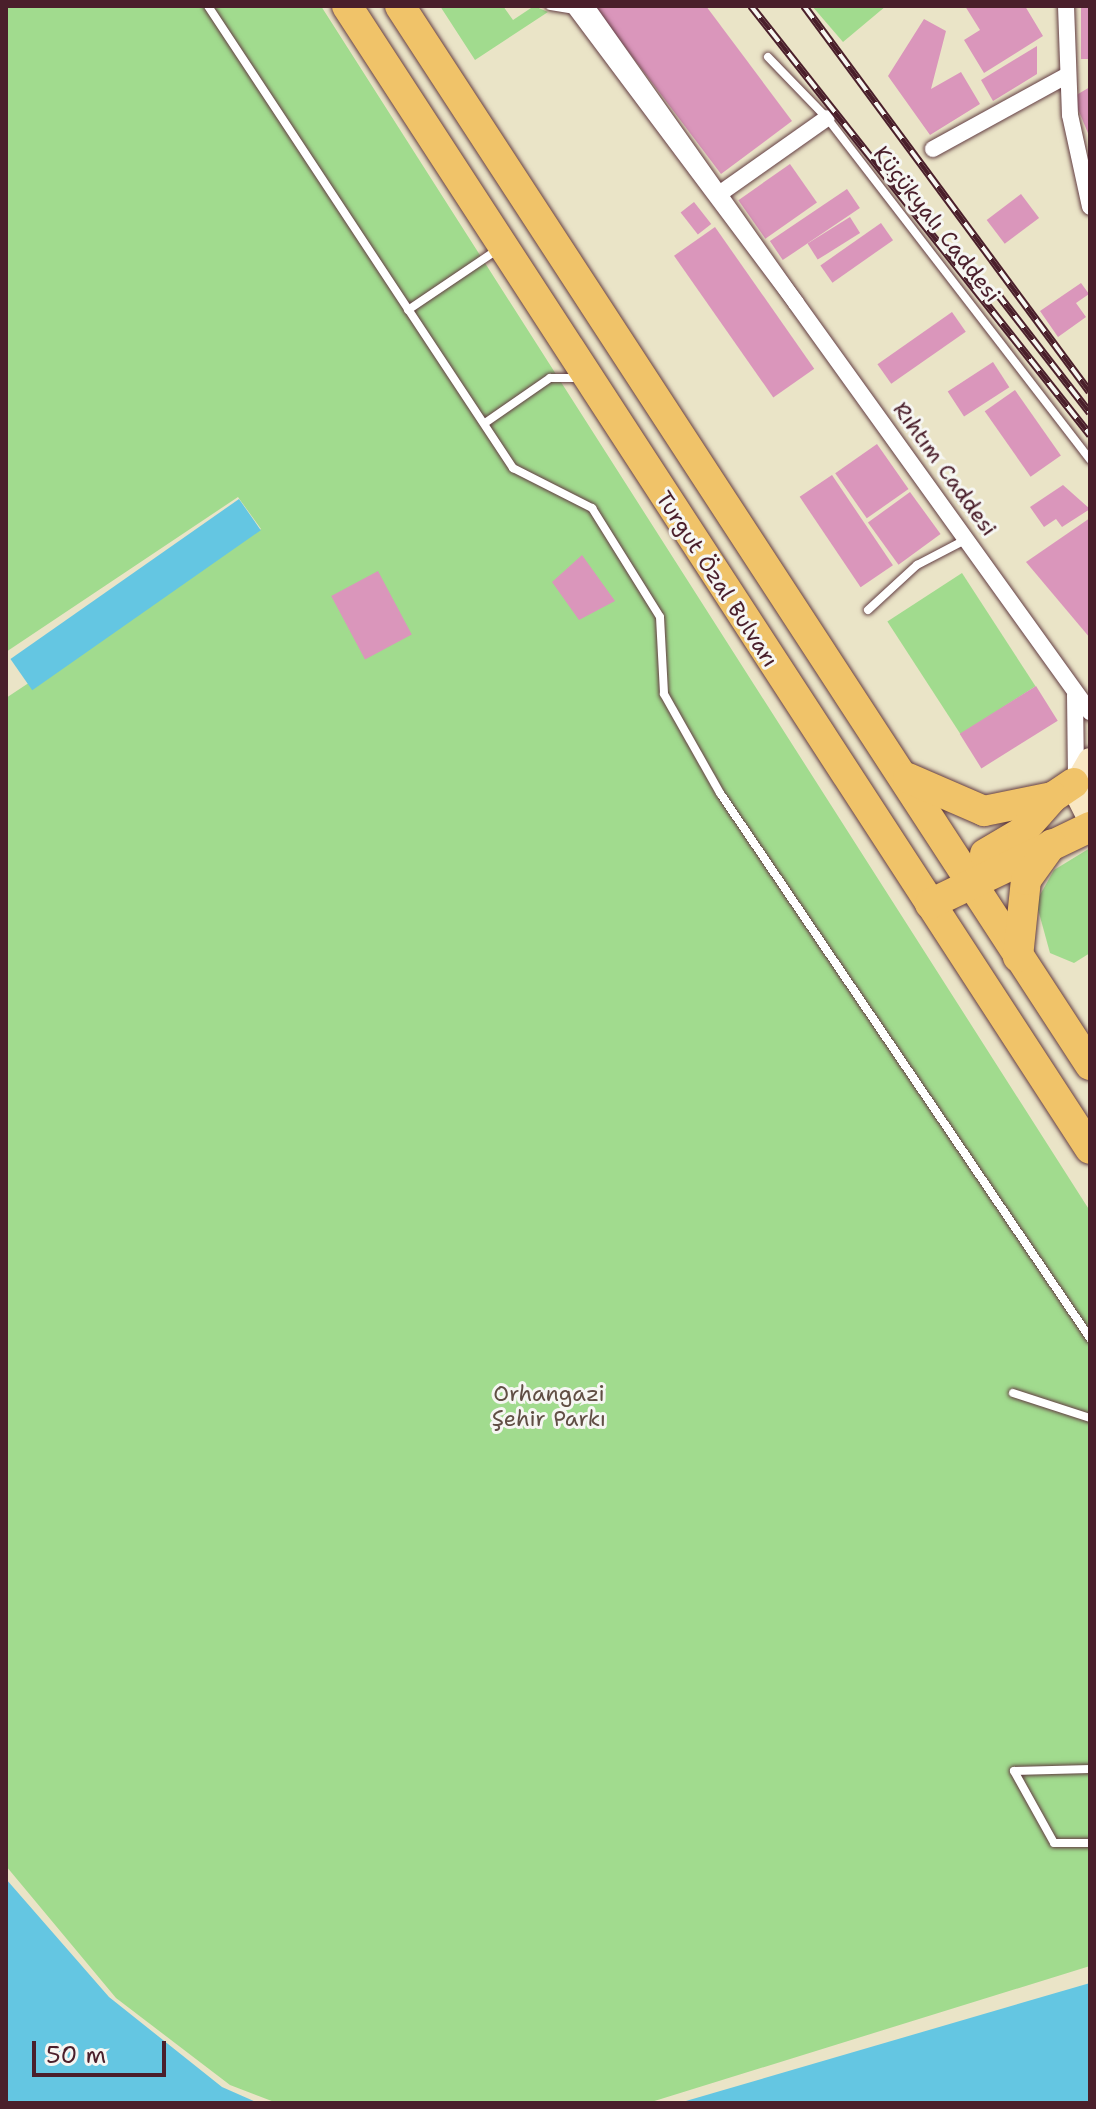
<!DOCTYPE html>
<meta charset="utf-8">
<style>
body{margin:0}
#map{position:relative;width:1096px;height:2109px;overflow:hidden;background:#eae4c7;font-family:"Shantell Sans",sans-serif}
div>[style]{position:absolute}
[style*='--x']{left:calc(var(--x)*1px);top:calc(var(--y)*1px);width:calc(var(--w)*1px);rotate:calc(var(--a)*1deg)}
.green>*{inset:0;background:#a1db8e;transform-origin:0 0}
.water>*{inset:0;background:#64c6e2;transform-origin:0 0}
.building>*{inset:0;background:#da96bb;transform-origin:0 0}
.roads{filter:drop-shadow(0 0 2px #623d42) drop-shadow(0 0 2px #623d42)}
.lane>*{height:8px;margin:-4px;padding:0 4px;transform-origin:4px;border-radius:4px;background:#fff}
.street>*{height:16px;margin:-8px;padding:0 8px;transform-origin:8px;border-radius:8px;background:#fff}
.secondary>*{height:24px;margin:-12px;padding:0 12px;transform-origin:12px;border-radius:12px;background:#f9e7c3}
.highway>*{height:30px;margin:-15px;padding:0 15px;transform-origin:15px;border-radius:15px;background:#f0c369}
.rail>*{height:8px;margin-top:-4px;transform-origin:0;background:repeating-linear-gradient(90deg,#f6f6f2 0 15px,#4a1f2b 0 30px);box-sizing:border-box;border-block:2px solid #4a1f2b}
span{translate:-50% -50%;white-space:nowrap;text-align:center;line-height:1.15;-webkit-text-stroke:6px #f6f6f2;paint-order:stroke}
.street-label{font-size:22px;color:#4a1f2b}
.park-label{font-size:22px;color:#604e44}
.frame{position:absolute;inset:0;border:8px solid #4a1f2b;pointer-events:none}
.scale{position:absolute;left:32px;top:2041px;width:134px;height:36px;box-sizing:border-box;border:4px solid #4a1f2b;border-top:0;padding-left:10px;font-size:24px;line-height:28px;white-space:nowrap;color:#4a1f2b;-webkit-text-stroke:6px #f6f6f2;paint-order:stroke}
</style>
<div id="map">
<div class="green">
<div style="clip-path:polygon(6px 6px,321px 6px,1090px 1211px,1090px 1966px,648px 2103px,277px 2103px,230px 2085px,116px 1998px,6px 1866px,6px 698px,261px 529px,238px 497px,6px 652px)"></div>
<div style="clip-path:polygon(440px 6px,503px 6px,513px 20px,534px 6px,548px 12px,475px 60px)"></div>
<div style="clip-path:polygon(812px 6px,886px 6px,843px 42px)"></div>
<div style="left:962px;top:573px;width:135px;height:89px;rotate:57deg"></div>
<div style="clip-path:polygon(1090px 848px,1090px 953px,1074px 963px,1050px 953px,1036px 902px,1054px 870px)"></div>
</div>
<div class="water">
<div style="left:239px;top:499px;width:38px;height:279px;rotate:55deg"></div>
<div style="clip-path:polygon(6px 1879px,109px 1997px,222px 2087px,258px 2103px,6px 2103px)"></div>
<div style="clip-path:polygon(1090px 1983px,1090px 2103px,679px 2103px)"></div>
</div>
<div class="building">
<div style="clip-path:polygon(594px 6px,706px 6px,792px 121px,721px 174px)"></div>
<div style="clip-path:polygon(965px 6px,1025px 6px,1043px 36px,984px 73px,964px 40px,980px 30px)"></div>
<div style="left:1081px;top:6px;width:9px;height:53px"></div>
<div style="clip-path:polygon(924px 19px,946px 31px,931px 89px,961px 72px,980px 104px,930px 135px,888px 76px)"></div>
<div style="clip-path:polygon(1037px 46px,1037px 74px,993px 101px,981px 80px)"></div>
<div style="clip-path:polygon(1090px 87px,1090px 138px,1073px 97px)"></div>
<div style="left:790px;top:164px;width:47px;height:63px;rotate:55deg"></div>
<div style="left:847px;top:189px;width:23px;height:93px;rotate:56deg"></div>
<div style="left:1021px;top:194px;width:30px;height:43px;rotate:53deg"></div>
<div style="left:694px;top:202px;width:28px;height:17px;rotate:52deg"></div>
<div style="left:850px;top:217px;width:19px;height:50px;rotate:58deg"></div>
<div style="left:881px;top:223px;width:21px;height:74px;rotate:55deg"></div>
<div style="left:715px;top:227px;width:173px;height:50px;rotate:55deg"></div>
<div style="clip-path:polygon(1081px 283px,1089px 294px,1076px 303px,1086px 317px,1058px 337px,1040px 311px)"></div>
<div style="left:952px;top:312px;width:24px;height:91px;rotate:55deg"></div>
<div style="left:993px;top:362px;width:30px;height:54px;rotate:57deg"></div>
<div style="left:1015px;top:390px;width:80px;height:37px;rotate:55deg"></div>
<div style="left:877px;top:444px;width:55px;height:51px;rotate:55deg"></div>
<div style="left:832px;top:475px;width:109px;height:39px;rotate:56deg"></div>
<div style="clip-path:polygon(1063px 485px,1090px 509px,1062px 527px,1056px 519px,1044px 527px,1030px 507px)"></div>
<div style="left:910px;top:492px;width:52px;height:52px;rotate:54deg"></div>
<div style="clip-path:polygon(1090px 518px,1090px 638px,1026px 562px)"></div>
<div style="clip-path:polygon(582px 555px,615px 601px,579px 620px,552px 582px)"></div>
<div style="left:378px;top:571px;width:72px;height:53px;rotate:62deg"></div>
<div style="left:1036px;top:686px;width:41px;height:90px;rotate:58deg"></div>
</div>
<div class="roads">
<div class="lane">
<div style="--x:208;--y:6;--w:554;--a:56.57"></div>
<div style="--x:513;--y:468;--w:89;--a:26.9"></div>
<div style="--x:592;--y:508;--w:128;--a:58"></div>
<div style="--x:660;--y:617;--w:77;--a:87"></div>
<div style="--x:664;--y:694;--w:114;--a:60.5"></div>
<div style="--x:720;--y:793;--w:659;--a:55.83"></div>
<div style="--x:550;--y:6;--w:26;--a:9"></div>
<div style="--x:768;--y:57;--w:85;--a:46"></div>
<div style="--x:827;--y:118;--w:431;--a:52.4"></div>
<div style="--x:408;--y:310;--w:107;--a:-34"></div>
<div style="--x:485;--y:423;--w:79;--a:-34.7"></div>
<div style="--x:550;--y:378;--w:28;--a:0"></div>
<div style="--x:868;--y:610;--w:67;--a:-42.6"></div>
<div style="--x:917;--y:565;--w:56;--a:-27.5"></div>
<div style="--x:1013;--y:1393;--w:81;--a:18"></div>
<div style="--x:1090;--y:1769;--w:76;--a:178.5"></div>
<div style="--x:1014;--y:1771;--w:82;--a:60.9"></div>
<div style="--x:1054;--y:1843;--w:36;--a:0"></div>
</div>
<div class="street">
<div style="--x:574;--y:6;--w:371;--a:53.2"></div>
<div style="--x:796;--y:303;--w:364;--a:-125.3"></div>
<div style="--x:1066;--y:6;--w:109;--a:87.9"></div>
<div style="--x:1070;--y:115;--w:94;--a:77.7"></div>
<div style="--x:933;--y:149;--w:152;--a:-28.8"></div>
<div style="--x:722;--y:192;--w:128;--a:-35.2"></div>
<div style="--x:796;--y:303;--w:504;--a:54.29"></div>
<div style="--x:1075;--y:695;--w:80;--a:89.3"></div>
</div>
<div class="secondary">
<div style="--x:1090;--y:760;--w:32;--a:120"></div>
<div style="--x:1074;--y:788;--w:35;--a:63"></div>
</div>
<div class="highway">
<div style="--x:347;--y:6;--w:1363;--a:56.97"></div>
<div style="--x:400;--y:6;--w:1264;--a:56.91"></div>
<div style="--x:908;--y:778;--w:83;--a:23.5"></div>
<div style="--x:984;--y:811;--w:70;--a:-11.5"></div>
<div style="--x:1053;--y:797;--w:25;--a:-34"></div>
<div style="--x:985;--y:854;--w:43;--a:-30.7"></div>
<div style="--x:1022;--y:832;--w:47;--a:-48.5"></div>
<div style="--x:930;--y:904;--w:178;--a:-25.7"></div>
<div style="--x:1018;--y:957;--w:77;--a:-84.1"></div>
<div style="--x:1026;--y:880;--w:44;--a:-54.2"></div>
</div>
</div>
<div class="rail">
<div style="--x:751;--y:6;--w:547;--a:51.68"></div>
<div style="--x:804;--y:6;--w:480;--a:53.5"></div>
<div style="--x:996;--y:292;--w:153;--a:52.2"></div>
</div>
<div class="street-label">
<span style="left:937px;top:224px;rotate:52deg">Küçükyalı Caddesi</span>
<span style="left:945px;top:469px;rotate:54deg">Rıhtım Caddesi</span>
<span style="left:717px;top:579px;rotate:57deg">Turgut Özal Bulvarı</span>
</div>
<div class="park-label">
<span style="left:549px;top:1406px">Orhangazi<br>Şehir Parkı</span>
</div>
<div class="frame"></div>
<div class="scale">50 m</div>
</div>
